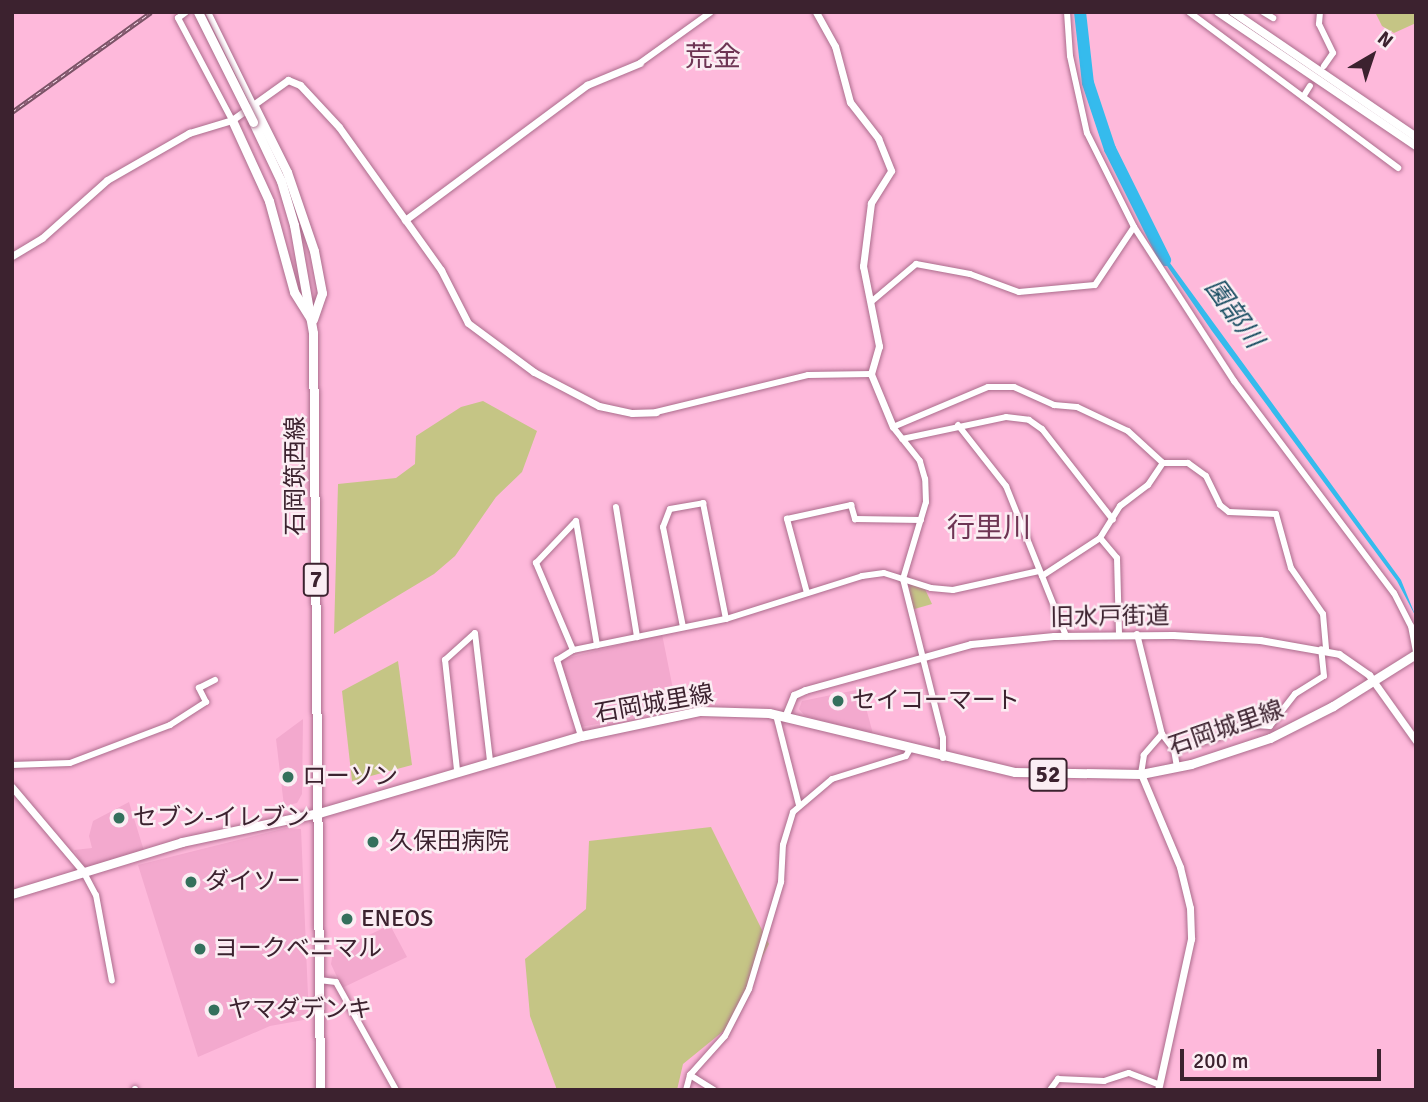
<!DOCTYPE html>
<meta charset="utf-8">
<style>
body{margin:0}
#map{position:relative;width:1428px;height:1102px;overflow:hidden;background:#feb9db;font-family:Signika,"Noto Sans JP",sans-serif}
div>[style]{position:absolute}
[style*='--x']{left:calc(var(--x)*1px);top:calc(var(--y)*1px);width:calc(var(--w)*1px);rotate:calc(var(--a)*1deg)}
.built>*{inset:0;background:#f3a9ce}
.green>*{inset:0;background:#c5c585}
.water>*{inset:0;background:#35bbed}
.river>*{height:12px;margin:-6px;padding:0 6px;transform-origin:6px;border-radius:6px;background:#35bbed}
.roads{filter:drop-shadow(0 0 2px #ab6c8c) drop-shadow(0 0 2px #ab6c8c)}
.minor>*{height:6px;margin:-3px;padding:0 3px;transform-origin:3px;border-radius:3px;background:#fff}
.tertiary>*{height:7px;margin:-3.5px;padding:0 3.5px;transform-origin:3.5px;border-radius:3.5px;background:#fff}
.secondary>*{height:8px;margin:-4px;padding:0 4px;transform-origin:4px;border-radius:4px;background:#fff}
.primary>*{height:9px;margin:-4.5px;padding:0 4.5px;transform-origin:4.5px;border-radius:4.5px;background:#fff}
.rail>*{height:4.5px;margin-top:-2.25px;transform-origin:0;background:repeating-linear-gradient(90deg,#fbedf3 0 5px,#7b5367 0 10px);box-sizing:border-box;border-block:2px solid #7b5367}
.bridges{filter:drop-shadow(0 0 2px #ab6c8c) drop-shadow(0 0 2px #ab6c8c)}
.primary-bridge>*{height:9px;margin:-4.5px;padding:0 4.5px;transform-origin:4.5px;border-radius:4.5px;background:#fff}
.dots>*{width:19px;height:19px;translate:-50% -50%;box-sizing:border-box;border:4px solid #fbedf3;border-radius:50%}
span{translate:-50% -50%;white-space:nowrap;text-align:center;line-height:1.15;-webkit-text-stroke:5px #fbedf3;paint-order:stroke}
.shield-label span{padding:2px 5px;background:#fbedf3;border:2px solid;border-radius:5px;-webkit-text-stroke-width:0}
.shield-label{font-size:23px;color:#3c222f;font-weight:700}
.street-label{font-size:24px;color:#3c222f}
.poi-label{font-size:24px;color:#3c222f}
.left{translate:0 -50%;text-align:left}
.water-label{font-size:26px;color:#194d62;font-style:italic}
.quarter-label{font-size:28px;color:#6e3554}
.frame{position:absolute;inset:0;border:14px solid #3c222f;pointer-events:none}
.north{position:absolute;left:1337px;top:21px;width:70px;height:70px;-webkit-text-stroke:5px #fbedf3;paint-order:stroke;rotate:39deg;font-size:19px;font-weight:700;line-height:28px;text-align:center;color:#3c222f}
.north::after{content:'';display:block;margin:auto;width:24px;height:32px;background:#3c222f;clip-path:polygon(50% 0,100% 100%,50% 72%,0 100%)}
.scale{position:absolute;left:1180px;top:1049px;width:201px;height:32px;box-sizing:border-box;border:4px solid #3c222f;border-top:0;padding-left:9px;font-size:21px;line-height:24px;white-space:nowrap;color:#3c222f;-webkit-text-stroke:5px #fbedf3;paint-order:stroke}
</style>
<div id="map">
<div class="built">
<div style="clip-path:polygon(662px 634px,677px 709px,581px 727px,560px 660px)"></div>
<div style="clip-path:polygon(861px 689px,873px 734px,805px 716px,799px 709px,802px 701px)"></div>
<div style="clip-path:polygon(303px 719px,302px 794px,297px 803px,284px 806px,276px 739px)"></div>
<div style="clip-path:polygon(129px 802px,144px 851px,84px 868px,74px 850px,92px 848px,89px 836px,93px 821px)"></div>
<div style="clip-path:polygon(286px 828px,301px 829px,309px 1019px,270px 1026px,198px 1057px,138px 865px)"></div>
<div style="clip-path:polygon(390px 925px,407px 957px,342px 988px,331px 964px,333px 952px)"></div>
</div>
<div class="green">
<div style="clip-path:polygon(1375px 12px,1416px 12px,1416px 23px,1394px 33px,1382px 26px)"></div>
<div style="clip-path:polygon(483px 401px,537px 431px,522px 472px,496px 497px,455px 556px,434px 574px,334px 634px,338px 484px,396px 478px,415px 464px,416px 436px,461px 407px)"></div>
<div style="clip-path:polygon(909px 584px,925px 589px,932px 604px,911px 610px)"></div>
<div style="clip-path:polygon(398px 661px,412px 765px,352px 781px,342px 691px)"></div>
<div style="clip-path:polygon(711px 827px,769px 944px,726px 1029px,683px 1064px,677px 1090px,557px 1090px,530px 1016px,525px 959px,586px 909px,589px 841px)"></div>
</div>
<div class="water">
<div style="clip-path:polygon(1159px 248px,1401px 580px,1416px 617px,1397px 581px,1212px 331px,1156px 250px)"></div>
</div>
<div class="river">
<div style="--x:1080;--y:12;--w:71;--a:83.6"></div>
<div style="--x:1088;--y:83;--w:70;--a:71.6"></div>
<div style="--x:1110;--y:149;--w:124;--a:63.6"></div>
</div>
<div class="roads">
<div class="minor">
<div style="--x:186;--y:12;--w:10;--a:143"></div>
<div style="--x:178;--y:18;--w:115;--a:62.1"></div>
<div style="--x:208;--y:12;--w:105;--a:63.9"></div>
<div style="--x:1067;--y:12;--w:44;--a:86.1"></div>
<div style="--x:1070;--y:56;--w:79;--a:77.6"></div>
<div style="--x:1087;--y:133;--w:105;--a:63.4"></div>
<div style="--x:1134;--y:227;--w:184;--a:57"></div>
<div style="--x:1234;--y:381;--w:266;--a:53"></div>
<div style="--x:1394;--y:593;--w:37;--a:63"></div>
<div style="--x:1411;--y:626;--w:26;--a:79"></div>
<div style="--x:1189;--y:12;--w:261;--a:36.7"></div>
<div style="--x:1263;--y:12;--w:12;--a:31"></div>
<div style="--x:1320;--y:12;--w:12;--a:95"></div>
<div style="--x:1319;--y:24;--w:32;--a:64"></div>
<div style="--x:1333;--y:53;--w:16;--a:125"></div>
<div style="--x:640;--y:63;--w:87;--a:-35.7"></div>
<div style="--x:1303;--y:97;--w:13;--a:-58"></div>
<div style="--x:871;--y:302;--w:59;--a:-40.2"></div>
<div style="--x:916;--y:264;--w:55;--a:10.5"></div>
<div style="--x:970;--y:274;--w:52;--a:20.2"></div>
<div style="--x:1019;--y:292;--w:76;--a:-5.3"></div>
<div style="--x:1095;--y:285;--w:70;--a:-56.1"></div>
<div style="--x:656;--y:412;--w:156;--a:-13.7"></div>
<div style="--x:808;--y:375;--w:63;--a:-0.9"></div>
<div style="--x:958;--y:425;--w:78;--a:51.8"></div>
<div style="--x:1006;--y:486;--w:162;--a:68.2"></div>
<div style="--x:902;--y:439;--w:106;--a:-11.9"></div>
<div style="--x:1006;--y:417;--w:23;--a:7"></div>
<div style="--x:1029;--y:420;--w:16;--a:35"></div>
<div style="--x:1042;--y:429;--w:115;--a:52"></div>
<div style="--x:616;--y:507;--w:132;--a:80.8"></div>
<div style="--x:1042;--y:576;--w:69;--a:-33.2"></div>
<div style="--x:807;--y:593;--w:77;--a:-105.1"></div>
<div style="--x:787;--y:519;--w:66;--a:-12.3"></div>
<div style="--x:851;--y:505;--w:15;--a:74"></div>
<div style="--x:855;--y:519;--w:66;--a:0.9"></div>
<div style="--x:683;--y:627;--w:102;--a:-101.3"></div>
<div style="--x:663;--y:527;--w:19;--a:-69"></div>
<div style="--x:670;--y:509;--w:34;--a:-10"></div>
<div style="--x:703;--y:503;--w:118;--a:78.8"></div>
<div style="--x:1119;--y:634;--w:76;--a:-91.5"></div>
<div style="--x:1117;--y:558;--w:26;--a:-130"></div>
<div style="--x:1100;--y:538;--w:38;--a:-58"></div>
<div style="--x:1120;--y:506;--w:35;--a:-37"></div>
<div style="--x:1148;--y:485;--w:27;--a:-56"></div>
<div style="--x:1137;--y:634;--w:103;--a:76"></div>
<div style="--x:1162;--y:734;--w:28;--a:131"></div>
<div style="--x:1144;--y:755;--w:19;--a:99"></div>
<div style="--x:573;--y:650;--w:95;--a:-113"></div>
<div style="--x:536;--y:563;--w:58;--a:-46.4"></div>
<div style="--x:576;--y:521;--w:126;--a:80.4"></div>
<div style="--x:776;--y:715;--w:93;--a:75.7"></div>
<div style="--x:1162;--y:734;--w:20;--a:53"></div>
<div style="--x:581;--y:736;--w:80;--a:-107.5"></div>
<div style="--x:557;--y:660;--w:19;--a:-32"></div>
<div style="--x:573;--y:650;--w:156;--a:-11.5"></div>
<div style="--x:726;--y:619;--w:143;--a:-17.5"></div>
<div style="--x:862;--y:576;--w:22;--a:-8"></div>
<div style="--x:884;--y:573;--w:49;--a:17.7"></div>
<div style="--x:931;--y:588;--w:22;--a:5"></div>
<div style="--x:953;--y:590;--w:88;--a:-12.5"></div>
<div style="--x:943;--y:758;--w:20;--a:-90"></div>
<div style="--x:943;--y:738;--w:164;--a:-104.1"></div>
<div style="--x:903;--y:579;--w:80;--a:-73.4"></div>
<div style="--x:926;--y:502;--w:23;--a:-92"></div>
<div style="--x:925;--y:479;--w:19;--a:-106"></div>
<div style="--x:920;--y:461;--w:43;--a:-128.5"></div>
<div style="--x:893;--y:427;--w:103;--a:-22.8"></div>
<div style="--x:988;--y:387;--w:26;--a:0"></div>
<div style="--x:1014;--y:387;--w:44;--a:24.2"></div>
<div style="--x:1054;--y:405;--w:23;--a:5"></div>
<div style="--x:1077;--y:407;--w:56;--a:25.2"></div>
<div style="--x:1128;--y:431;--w:47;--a:42.4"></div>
<div style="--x:1163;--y:463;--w:25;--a:0"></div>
<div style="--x:1188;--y:463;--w:22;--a:36"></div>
<div style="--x:1206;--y:476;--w:32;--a:64"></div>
<div style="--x:1220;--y:505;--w:11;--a:38"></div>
<div style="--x:1229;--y:512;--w:47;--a:2.4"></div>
<div style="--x:1276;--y:514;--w:56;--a:74.5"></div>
<div style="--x:1291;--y:568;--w:56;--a:55.2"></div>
<div style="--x:1323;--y:614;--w:36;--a:85"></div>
<div style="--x:12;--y:765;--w:58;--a:-2"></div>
<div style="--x:70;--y:763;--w:107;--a:-20.8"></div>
<div style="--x:170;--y:725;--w:43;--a:-32.6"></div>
<div style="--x:206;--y:702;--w:16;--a:-117"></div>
<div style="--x:199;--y:688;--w:18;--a:-27"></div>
<div style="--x:1177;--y:767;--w:17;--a:-100"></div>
<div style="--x:1174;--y:750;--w:47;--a:-16.1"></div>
<div style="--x:1219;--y:737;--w:26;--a:-29"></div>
<div style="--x:1242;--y:724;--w:28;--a:4"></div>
<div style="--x:1270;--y:726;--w:41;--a:-52"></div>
<div style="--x:1295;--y:694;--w:34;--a:-32"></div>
<div style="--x:1324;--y:676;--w:27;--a:-96"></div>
<div style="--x:457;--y:770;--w:111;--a:-96.2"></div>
<div style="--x:445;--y:660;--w:40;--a:-42"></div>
<div style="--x:475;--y:633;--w:128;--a:83.3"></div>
<div style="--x:83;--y:871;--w:27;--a:62"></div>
<div style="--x:96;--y:895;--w:87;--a:79.5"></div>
<div style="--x:319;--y:980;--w:17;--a:7"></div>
<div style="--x:336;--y:982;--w:124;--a:60.9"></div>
<div style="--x:690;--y:1075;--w:28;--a:32"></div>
<div style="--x:135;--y:1090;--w:1;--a:-90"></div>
<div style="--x:686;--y:1090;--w:16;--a:-75"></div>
<div style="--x:690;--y:1075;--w:52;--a:-48.1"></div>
<div style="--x:725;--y:1036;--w:53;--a:-62.9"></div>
<div style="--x:749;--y:989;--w:112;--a:-73.3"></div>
<div style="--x:781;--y:882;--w:37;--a:-87"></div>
<div style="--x:783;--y:845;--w:34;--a:-73"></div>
<div style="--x:793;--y:812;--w:51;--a:-40.2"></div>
<div style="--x:832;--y:779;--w:77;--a:-17.3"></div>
<div style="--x:906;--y:756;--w:8;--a:-60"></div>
<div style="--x:1050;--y:1090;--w:14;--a:-54"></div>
<div style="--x:1058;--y:1079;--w:46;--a:2.5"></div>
<div style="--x:1104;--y:1081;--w:26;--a:-18"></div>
<div style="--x:1129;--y:1073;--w:31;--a:21"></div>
</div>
<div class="tertiary">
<div style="--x:816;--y:12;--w:39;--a:61"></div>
<div style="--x:835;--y:46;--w:58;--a:75"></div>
<div style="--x:850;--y:102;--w:46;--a:52.1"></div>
<div style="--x:878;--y:138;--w:35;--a:68"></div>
<div style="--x:891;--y:171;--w:38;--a:122"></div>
<div style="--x:871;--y:203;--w:64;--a:97.2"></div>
<div style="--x:863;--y:266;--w:82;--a:78.7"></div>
<div style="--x:879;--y:346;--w:29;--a:106"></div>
<div style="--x:871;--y:374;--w:57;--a:67.5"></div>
<div style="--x:405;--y:220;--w:227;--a:-36.6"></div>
<div style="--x:587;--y:85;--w:57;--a:-22.5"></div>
<div style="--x:12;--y:256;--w:35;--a:-31"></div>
<div style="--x:42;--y:238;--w:87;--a:-41.7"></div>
<div style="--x:107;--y:180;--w:95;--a:-29.8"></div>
<div style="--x:189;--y:133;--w:45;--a:-16.8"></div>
<div style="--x:232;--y:120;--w:69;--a:-35.5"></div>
<div style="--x:288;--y:80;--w:13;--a:23"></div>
<div style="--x:300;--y:85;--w:57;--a:47.1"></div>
<div style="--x:339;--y:127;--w:176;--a:54.5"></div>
<div style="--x:441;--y:270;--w:59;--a:63"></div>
<div style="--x:468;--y:323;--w:82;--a:36.6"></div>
<div style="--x:534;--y:372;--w:73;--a:27.6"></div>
<div style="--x:599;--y:406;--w:34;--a:12"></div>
<div style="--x:632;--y:413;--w:24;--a:-2"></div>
<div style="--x:785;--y:717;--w:24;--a:-68"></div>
<div style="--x:794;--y:695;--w:12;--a:-24"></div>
<div style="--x:805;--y:690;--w:172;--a:-15.5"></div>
<div style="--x:971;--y:644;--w:83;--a:-5.5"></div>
<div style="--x:1054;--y:636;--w:119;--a:-0.5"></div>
<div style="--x:1173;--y:635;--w:87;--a:3.3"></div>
<div style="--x:1260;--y:640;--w:80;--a:10"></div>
<div style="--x:1339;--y:654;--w:37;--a:35"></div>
<div style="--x:1369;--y:675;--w:81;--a:54.5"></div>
<div style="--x:1141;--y:774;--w:101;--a:67.2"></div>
<div style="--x:1180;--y:867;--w:42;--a:76.3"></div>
<div style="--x:1190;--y:908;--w:31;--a:88"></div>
<div style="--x:1191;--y:939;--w:155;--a:102.3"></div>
<div style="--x:12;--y:787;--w:110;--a:49.8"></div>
</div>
<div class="secondary">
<div style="--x:1218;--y:12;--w:239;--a:34.1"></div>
<div style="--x:1233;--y:12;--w:222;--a:34.3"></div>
</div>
<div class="primary">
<div style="--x:254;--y:106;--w:74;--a:63.4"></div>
<div style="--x:287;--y:172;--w:83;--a:71.1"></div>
<div style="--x:314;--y:251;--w:43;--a:79.2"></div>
<div style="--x:322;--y:293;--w:28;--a:109"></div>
<div style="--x:232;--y:120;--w:89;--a:65.4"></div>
<div style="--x:269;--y:201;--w:94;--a:74.6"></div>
<div style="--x:294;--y:292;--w:32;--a:58"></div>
<div style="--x:253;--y:122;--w:65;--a:64.6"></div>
<div style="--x:281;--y:181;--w:46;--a:73.5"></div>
<div style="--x:294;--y:225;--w:110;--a:80"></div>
<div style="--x:313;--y:333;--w:757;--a:89.47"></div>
<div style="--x:12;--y:894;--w:178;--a:-17"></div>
<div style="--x:182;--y:842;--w:140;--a:-12"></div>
<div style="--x:319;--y:813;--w:273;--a:-16.4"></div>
<div style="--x:581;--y:736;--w:122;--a:-11.9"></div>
<div style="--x:700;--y:711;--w:69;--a:1.7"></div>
<div style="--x:769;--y:713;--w:253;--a:13.5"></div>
<div style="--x:1015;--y:772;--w:126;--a:0.9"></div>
<div style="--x:1141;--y:774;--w:51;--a:-11.3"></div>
<div style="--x:1191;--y:764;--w:83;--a:-18.2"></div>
<div style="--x:1270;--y:738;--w:71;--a:-26.9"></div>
<div style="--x:1333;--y:706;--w:98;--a:-32.1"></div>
</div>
</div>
<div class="rail">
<div style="--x:12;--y:112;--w:171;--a:-35.7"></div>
</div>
<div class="bridges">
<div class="primary-bridge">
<div style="--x:198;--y:12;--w:123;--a:63.4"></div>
</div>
</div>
<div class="dots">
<div style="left:838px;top:701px;background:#34705c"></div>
<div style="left:288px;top:777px;background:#34705c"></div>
<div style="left:119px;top:818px;background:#34705c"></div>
<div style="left:373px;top:842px;background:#34705c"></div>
<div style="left:191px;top:882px;background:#34705c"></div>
<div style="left:347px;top:919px;background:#34705c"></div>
<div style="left:200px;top:949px;background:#34705c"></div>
<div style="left:214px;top:1010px;background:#34705c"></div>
</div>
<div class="shield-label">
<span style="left:316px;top:580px">7</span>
<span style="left:1048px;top:775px">52</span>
</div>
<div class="street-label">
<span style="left:296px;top:476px;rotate:-90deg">石岡筑西線</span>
<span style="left:1110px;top:617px;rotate:-1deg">旧水戸街道</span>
<span style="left:654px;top:704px;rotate:-10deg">石岡城里線</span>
<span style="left:1226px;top:728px;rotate:-19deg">石岡城里線</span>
</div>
<div class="poi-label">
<span class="left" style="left:852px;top:701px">セイコーマート</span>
<span class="left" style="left:302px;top:777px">ローソン</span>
<span class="left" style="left:133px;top:818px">セブン-イレブン</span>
<span class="left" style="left:389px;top:842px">久保田病院</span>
<span class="left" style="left:205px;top:882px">ダイソー</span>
<span class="left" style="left:361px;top:919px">ENEOS</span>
<span class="left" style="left:214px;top:949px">ヨークベニマル</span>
<span class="left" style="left:228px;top:1010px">ヤマダデンキ</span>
</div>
<div class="water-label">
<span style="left:1233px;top:314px;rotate:54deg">園部川</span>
</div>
<div class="quarter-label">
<span style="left:713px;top:57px">荒金</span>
<span style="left:989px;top:528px">行里川</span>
</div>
<div class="frame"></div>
<div class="north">N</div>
<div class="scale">200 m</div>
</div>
